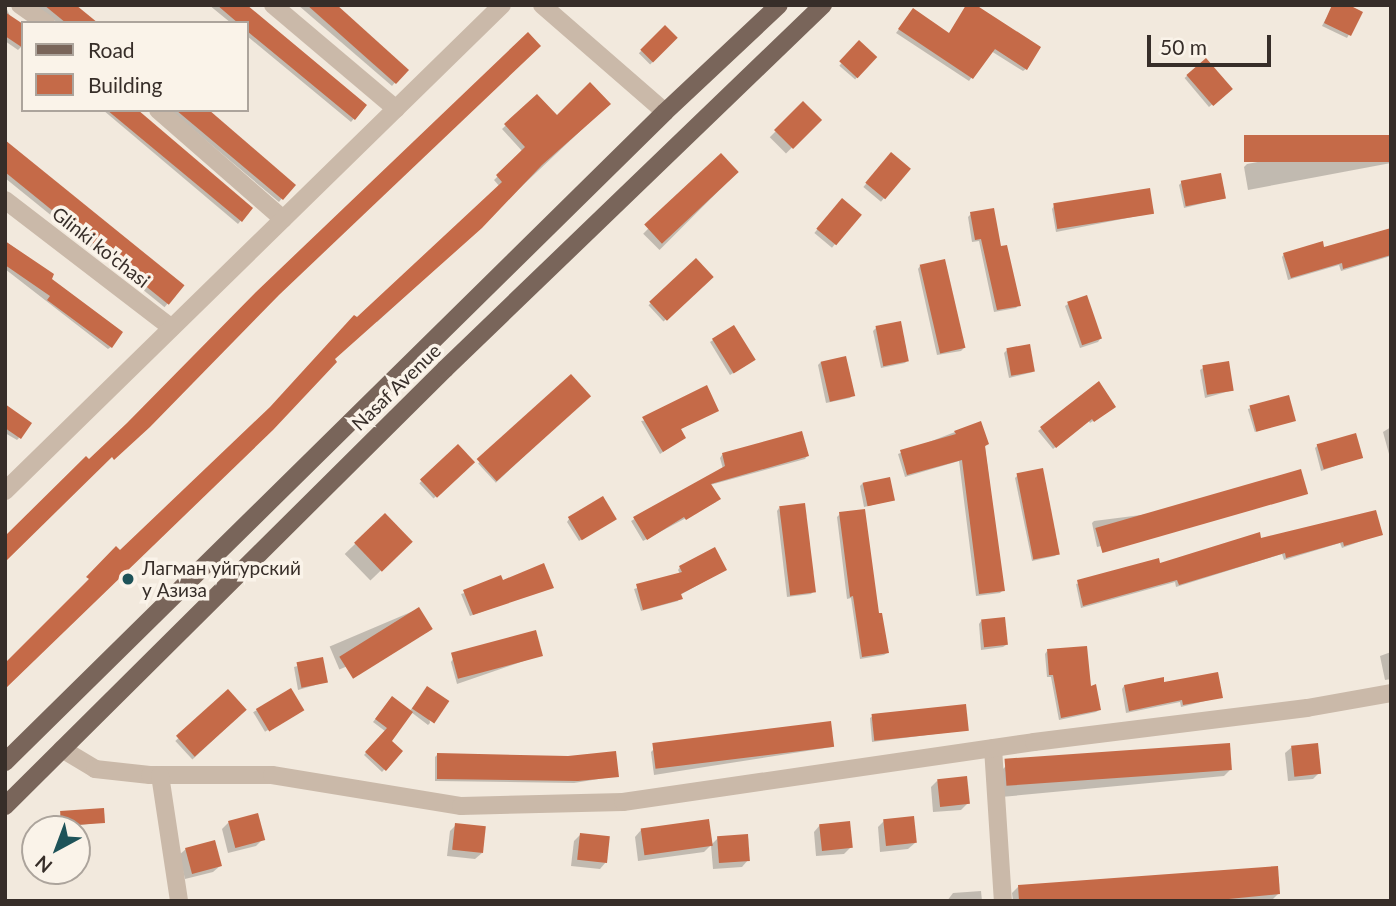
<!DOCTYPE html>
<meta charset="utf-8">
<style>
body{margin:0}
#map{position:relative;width:1396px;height:906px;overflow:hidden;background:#f2e9dd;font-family:Lato,sans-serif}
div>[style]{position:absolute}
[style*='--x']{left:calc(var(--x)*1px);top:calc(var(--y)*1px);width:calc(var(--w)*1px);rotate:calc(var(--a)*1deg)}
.shadow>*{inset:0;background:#0003;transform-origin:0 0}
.building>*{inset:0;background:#c56a48;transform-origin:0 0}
.minor>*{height:18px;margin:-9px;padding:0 9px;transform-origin:9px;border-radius:9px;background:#cab9a9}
.major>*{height:18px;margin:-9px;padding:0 9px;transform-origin:9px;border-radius:9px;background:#79655a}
.dots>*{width:19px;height:19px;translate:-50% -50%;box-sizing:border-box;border:4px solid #faf3e9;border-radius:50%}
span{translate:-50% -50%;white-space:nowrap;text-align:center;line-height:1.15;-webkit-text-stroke:7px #faf3e9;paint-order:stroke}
.street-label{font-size:19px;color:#372e29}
.poi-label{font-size:19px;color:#372e29}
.left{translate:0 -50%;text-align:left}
.frame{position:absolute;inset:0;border:7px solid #372e29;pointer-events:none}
.legend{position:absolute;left:21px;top:21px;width:228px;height:91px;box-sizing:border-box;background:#faf3e9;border:2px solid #aca49c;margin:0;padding:9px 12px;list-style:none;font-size:21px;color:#372e29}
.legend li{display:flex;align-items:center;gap:14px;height:35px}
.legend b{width:35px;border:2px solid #aca49c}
.north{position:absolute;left:21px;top:815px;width:70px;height:70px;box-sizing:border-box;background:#faf3e9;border:2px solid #aca49c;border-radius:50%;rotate:221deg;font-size:19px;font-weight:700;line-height:28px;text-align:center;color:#372e29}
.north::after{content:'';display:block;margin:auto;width:24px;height:32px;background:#1e5359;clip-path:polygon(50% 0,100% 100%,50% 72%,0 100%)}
.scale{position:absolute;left:1147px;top:35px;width:124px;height:32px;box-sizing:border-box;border:4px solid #372e29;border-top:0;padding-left:9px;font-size:21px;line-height:24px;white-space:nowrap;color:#372e29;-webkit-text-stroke:5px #faf3e9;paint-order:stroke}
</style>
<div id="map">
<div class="shadow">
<div style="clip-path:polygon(5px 5px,23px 45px,18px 50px,5px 41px)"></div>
<div style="clip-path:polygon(34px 5px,73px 5px,95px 23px,58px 23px)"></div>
<div style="clip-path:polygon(209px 5px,245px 5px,365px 106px,351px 122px,247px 36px,247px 23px,231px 23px)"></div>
<div style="clip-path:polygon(298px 5px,331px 5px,406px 70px,392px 86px)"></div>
<div style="clip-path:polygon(1333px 5px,1361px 13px,1347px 38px,1322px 26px)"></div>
<div style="clip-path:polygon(967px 6px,1026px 69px,1023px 71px,991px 51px,969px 81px,896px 33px,911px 13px,948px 35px)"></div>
<div style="left:665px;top:27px;width:16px;height:37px;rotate:45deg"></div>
<div style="left:859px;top:43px;width:21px;height:30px;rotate:41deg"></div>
<div style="left:1206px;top:60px;width:38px;height:28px;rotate:50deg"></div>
<div style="clip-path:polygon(537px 96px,556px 117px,609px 104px,412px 290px,377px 322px,374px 319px,57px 615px,113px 552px,120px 552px,268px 411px,357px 320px,500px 187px,494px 180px,523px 152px,502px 129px)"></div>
<div style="left:803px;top:104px;width:23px;height:47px;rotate:45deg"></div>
<div style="clip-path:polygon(103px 110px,137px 110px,251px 208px,238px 224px)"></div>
<div style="clip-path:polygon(170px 110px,205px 110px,293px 185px,279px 202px)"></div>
<div style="clip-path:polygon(1391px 137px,1391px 163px,1248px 190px,1244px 167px,1247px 164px)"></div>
<div style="left:5px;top:142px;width:228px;height:28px;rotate:39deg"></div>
<div style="left:891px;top:154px;width:23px;height:43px;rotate:40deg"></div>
<div style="left:721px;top:156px;width:23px;height:110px;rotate:45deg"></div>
<div style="clip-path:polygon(1182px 182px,1224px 198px,1184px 208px,1179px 185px)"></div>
<div style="left:842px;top:200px;width:23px;height:43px;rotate:40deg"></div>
<div style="clip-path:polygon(1054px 206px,1153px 213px,1056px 232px,1052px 209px)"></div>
<div style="clip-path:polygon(971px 214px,999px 248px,1019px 305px,1016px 308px,994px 312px,979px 241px,972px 242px,968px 217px)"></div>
<div style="clip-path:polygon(1391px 230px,1391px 256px,1341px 271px,1339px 265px,1288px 280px,1282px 257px,1284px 254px,1323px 249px)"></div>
<div style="clip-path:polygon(5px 241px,52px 275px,49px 279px,111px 347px,108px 349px,5px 269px)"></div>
<div style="left:696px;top:261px;width:22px;height:65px;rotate:47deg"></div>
<div style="clip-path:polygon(920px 266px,964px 348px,961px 351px,937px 355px,918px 269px)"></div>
<div style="clip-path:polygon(1068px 304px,1100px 339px,1098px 342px,1080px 348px,1065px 306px)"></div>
<div style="clip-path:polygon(734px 327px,751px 362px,730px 375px,710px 342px)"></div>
<div style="clip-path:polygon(876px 328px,907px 361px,905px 363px,881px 368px,873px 331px)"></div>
<div style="clip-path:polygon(1007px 350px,1033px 372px,1009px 378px,1004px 353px)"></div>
<div style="clip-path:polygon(821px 362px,853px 395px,850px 398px,826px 403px,818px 365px)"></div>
<div style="clip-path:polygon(1203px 368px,1233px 390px,1205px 398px,1200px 370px)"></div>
<div style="left:571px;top:377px;width:26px;height:127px;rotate:47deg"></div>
<div style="clip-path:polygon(1099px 384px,1111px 409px,1090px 423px,1088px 420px,1053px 449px,1038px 431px)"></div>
<div style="left:1287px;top:397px;width:24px;height:41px;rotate:73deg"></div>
<div style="clip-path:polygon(5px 407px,19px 438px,17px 440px,5px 433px)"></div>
<div style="clip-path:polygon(717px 410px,679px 430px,684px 438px,660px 454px,641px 421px)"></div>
<div style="clip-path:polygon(1391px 427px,1391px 454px,1389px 454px,1383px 432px)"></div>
<div style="clip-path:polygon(955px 432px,987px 444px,985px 447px,1003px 590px,1000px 593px,976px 596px,959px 461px,905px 477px,898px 454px)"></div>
<div style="clip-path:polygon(801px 433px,807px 456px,805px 459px,710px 485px,716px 502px,643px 541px,631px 521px,723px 469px,720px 458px,722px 455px)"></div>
<div style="clip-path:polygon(1317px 446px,1361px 457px,1321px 471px,1315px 448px)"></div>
<div style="left:458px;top:447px;width:21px;height:53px;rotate:47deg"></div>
<div style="clip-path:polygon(1018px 475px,1058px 553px,1055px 556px,1032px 561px,1015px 478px)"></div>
<div style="clip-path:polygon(863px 483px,893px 500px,864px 507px,860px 486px)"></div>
<div style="clip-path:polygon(1306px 494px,1097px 547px,1092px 523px,1094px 521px)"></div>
<div style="clip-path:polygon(779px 508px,814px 591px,811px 594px,787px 597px,777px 511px)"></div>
<div style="clip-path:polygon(840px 514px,877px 615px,887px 653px,884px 655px,860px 659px,851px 598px,847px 599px,837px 517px)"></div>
<div style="left:385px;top:515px;width:37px;height:56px;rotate:46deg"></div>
<div style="clip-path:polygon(569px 519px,612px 521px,579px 541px,567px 522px)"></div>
<div style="clip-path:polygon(1381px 534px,1342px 548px,1340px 543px,1284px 560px,1282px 554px,1176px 587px,1175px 582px,1081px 608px,1076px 584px,1260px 540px)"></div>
<div style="clip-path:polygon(680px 567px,725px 570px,680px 595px,678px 601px,641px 611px,634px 589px,680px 574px,678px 570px)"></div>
<div style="clip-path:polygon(502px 582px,552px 587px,470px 616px,461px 594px)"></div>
<div style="left:418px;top:609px;width:25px;height:96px;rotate:67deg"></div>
<div style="clip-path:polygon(981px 621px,1006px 645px,1003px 647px,981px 650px,979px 624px)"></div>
<div style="clip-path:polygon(1047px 651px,1089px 688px,1099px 710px,1096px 712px,1059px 720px,1051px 677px,1047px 677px,1045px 654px)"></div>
<div style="clip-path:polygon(1391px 652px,1391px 679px,1385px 680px,1380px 656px)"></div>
<div style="clip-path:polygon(541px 655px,457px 684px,451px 662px,453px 659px)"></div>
<div style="clip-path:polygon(322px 659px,326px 682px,298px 690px,294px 667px)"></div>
<div style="clip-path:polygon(1163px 684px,1221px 697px,1181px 707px,1180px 702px,1126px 713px,1122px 689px,1124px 686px)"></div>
<div style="left:290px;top:690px;width:23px;height:43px;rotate:59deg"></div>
<div style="clip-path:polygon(425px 691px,430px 723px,428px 725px,411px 712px,389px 741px,401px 752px,382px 772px,364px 755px,385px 731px,373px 722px,389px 701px,409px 712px)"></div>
<div style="left:228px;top:692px;width:25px;height:72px;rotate:47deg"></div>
<div style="clip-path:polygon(873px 716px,967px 730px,872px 742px,870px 718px)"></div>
<div style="clip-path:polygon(832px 747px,654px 775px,651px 752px,654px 749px)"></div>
<div style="clip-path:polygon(1292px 747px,1319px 773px,1313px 779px,1288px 781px,1285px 753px)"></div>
<div style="clip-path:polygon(438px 754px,568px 757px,617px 776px,574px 783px,435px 781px,435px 757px)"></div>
<div style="clip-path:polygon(1006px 766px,1231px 769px,1224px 776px,1001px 797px,1000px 772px)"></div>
<div style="clip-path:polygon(937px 781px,968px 803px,961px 810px,933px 812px,931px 787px)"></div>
<div style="clip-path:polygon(61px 812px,103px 822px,59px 828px)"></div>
<div style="clip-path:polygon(884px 821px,915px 843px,908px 849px,880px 852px,878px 827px)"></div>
<div style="clip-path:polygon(229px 822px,263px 839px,256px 846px,228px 853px,222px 829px)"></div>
<div style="clip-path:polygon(456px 825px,482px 853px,475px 859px,447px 856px,450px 831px)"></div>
<div style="clip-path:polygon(820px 825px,851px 847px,844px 854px,816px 856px,814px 832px)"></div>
<div style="clip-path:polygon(641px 830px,711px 845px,718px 838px,748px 860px,742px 867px,713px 869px,711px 845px,704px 852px,638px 861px,635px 837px)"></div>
<div style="clip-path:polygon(580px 835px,606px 862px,600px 869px,571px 866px,574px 841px)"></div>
<div style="clip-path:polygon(186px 849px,220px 866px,213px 872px,185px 879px,179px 855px)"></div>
<div style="clip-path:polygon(1018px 887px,1279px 893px,1272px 900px,1254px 901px,1013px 901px,1012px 893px)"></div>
<div style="clip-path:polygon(981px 891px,982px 901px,947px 901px,953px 893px)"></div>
</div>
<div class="building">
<div style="clip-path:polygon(44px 5px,76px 5px,98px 23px,66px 23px)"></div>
<div style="clip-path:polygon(217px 5px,247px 5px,367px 105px,355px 120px,247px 31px,247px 23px,238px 23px)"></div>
<div style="clip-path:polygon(307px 5px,337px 5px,409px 70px,396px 84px)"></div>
<div style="clip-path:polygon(966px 5px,976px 5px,1041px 47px,1027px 70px,995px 49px,973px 79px,898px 29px,913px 8px,949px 33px)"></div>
<div style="clip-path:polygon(1332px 5px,1349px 5px,1363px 12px,1351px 36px,1324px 23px)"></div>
<div style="clip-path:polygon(5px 12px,23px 24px,23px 48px,5px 36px)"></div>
<div style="left:665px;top:25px;width:18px;height:35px;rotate:45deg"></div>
<div style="clip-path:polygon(528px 32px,541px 46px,279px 295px,150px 427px,114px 460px,112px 457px,5px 562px,5px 536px,86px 456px,89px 459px,127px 423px,256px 292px)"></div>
<div style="left:859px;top:40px;width:25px;height:29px;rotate:43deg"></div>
<div style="left:1206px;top:58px;width:41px;height:26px;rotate:49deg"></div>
<div style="clip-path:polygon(590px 82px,611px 104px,542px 165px,482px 228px,335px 359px,337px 362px,273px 430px,5px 689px,5px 663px,89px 579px,86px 577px,116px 546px,120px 550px,270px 407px,354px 315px,357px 317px,502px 182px,496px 175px,525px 147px,504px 124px,537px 94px,557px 115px)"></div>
<div style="left:803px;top:101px;width:27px;height:41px;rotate:45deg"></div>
<div style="clip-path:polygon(107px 110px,138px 110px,253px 208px,242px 222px)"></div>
<div style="clip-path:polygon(176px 110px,209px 110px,296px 185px,283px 200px)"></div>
<div style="left:1391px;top:135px;width:27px;height:147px;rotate:90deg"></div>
<div style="left:5px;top:140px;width:231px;height:25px;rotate:39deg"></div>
<div style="left:891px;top:152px;width:26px;height:40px;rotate:40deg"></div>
<div style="left:721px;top:153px;width:26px;height:105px;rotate:47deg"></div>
<div style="left:1221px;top:173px;width:26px;height:41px;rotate:79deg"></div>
<div style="left:1150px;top:188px;width:26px;height:98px;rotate:81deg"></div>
<div style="left:842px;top:198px;width:26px;height:40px;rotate:40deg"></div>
<div style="clip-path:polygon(994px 208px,1001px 246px,1007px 245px,1021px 306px,997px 310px,981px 239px,975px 240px,970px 212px)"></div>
<div style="clip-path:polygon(1391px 228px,1391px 255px,1343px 269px,1342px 263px,1291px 278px,1283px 253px,1323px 241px,1324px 247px)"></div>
<div style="clip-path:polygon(5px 241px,54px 274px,52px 279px,123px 332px,112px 348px,47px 300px,50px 296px,5px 265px)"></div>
<div style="left:696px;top:258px;width:26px;height:64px;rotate:47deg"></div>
<div style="left:945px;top:259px;width:91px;height:26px;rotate:77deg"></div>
<div style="left:1087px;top:295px;width:46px;height:21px;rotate:71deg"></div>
<div style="left:901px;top:321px;width:41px;height:26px;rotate:79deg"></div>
<div style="left:734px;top:325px;width:41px;height:26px;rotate:58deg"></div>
<div style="left:1030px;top:344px;width:28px;height:24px;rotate:80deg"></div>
<div style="left:846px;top:356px;width:41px;height:26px;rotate:77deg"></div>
<div style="left:1229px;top:361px;width:30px;height:27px;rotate:81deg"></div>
<div style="left:571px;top:374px;width:30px;height:127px;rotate:48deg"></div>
<div style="clip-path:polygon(1099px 381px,1116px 407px,1094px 422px,1092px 419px,1056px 448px,1040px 427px)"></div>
<div style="clip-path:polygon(707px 385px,719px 411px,681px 429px,686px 438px,663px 452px,642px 417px)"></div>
<div style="left:1289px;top:395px;width:27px;height:41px;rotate:75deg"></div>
<div style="clip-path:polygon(5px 404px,32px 423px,21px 439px,5px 428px)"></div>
<div style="clip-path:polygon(981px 421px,989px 444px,985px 446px,1005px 591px,979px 594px,962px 460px,907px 475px,900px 450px,956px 434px,954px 431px)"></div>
<div style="clip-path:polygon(802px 431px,809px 456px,711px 484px,721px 499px,686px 520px,684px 517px,647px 540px,633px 517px,725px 466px,722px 453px)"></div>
<div style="left:1356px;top:433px;width:26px;height:41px;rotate:74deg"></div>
<div style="left:458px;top:444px;width:25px;height:52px;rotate:47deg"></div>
<div style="left:1043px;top:468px;width:88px;height:27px;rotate:79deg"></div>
<div style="left:1301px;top:469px;width:26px;height:214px;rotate:74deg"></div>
<div style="left:890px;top:477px;width:24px;height:28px;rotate:78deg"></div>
<div style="left:603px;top:496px;width:27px;height:41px;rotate:59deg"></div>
<div style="left:805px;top:503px;width:90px;height:26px;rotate:83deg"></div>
<div style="clip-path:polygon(865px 509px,879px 613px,882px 613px,889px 653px,862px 657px,853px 596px,850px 597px,839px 512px)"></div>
<div style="clip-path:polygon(1376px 510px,1383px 535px,1344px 546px,1343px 542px,1286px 558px,1285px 553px,1179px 585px,1177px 580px,1083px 606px,1077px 580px,1159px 558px,1160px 563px,1260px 532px,1261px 538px)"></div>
<div style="left:385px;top:513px;width:40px;height:43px;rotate:46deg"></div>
<div style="clip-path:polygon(715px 547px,727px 570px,681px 594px,683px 599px,643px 610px,636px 584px,682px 572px,679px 566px)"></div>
<div style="clip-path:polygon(544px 563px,554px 588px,473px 615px,463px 590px,501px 575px,503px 580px)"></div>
<div style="left:419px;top:607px;width:26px;height:94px;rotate:58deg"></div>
<div style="left:1005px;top:617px;width:28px;height:24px;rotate:84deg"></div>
<div style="left:536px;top:630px;width:27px;height:88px;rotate:75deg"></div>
<div style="clip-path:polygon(1087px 646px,1091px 686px,1096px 684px,1101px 710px,1061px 718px,1053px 675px,1049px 675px,1047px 649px)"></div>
<div style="left:323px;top:657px;width:26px;height:27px;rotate:79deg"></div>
<div style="clip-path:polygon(1218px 672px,1223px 698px,1183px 705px,1182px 700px,1129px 711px,1124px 685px,1164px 677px,1164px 682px)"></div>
<div style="left:427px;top:686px;width:27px;height:27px;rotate:34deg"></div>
<div style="left:291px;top:688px;width:26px;height:41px;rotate:59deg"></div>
<div style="left:228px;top:689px;width:28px;height:70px;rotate:48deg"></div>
<div style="clip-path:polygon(392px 696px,413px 712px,392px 741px,403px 751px,386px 771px,365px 752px,387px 728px,375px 719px)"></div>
<div style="left:966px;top:704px;width:27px;height:95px;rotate:84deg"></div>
<div style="left:831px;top:721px;width:26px;height:180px;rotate:83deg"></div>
<div style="left:1230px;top:743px;width:27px;height:226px;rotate:86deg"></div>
<div style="left:1318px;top:743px;width:31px;height:27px;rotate:84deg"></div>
<div style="clip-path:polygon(616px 751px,619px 777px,578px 781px,437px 779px,437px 753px,568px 756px)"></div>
<div style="left:967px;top:776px;width:28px;height:30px;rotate:84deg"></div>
<div style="left:104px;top:808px;width:15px;height:44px;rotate:86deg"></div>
<div style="left:258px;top:813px;width:28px;height:31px;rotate:75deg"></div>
<div style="left:914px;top:816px;width:27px;height:31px;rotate:84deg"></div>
<div style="left:709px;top:819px;width:27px;height:69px;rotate:82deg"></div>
<div style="left:850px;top:821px;width:27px;height:31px;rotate:84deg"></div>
<div style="left:455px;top:823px;width:31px;height:27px;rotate:6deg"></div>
<div style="left:580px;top:833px;width:30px;height:27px;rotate:6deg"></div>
<div style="left:748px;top:834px;width:27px;height:31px;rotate:86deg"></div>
<div style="left:215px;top:840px;width:27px;height:31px;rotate:75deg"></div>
<div style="clip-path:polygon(1278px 866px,1280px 894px,1208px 901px,1019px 901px,1018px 885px)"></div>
</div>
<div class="minor">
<div style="--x:20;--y:5;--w:32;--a:35"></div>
<div style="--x:273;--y:5;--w:161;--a:40.2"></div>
<div style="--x:542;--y:5;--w:163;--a:41"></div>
<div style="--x:158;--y:110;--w:166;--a:41.1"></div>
<div style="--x:5;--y:200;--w:210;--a:37.5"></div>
<div style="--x:5;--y:491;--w:695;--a:-44.36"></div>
<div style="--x:993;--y:748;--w:153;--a:86.3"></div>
<div style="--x:62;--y:749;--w:39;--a:31"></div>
<div style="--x:95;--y:769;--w:55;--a:6.2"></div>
<div style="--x:150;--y:775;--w:122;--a:0"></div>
<div style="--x:272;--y:775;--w:192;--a:9.3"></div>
<div style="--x:461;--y:806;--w:162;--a:-1.4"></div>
<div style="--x:623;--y:802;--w:415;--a:-8.3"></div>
<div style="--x:1034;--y:742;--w:275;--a:-7.1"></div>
<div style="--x:1307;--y:708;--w:85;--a:-10.1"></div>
<div style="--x:160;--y:775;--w:127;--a:81.4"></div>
</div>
<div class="major">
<div style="--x:5;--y:762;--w:926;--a:-44.56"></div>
<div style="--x:665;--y:112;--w:156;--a:-43.2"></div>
<div style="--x:5;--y:806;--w:620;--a:-44.8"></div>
<div style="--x:445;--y:369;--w:525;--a:-43.92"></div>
</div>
<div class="dots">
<div style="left:128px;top:579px;background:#1e5359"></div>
</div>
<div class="street-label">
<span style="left:101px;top:247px;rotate:38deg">Glinki ko'chasi</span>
<span style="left:396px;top:387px;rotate:-44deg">Nasaf Avenue</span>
</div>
<div class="poi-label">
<span class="left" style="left:142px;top:579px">Лагман уйгурский<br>у Азиза</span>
</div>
<div class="frame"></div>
<ul class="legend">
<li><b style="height:9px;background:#79655a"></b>Road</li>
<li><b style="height:19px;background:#c56a48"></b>Building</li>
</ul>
<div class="north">N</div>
<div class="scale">50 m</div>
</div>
